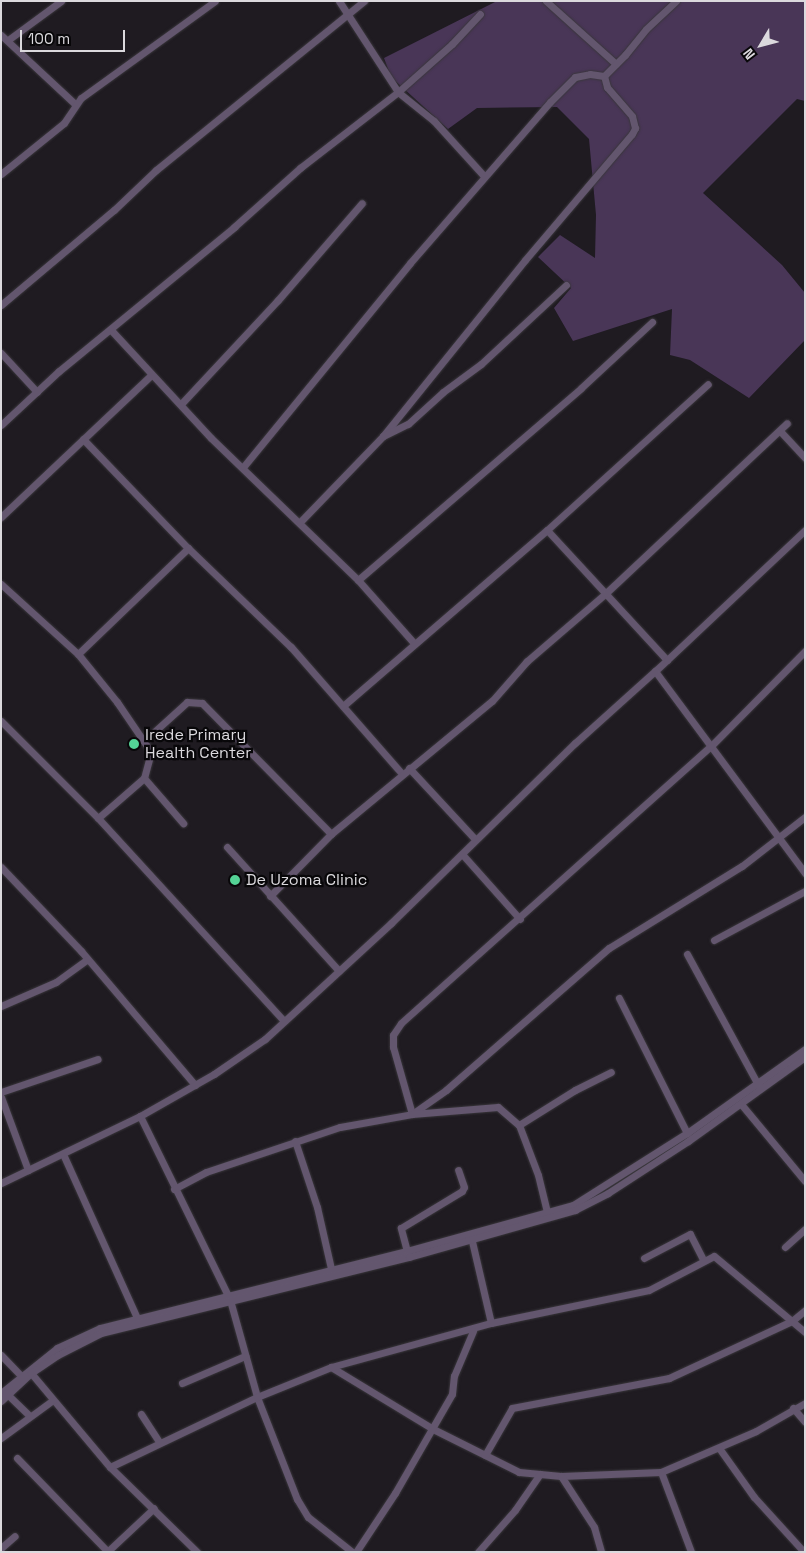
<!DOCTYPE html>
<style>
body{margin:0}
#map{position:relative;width:806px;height:1553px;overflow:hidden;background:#1f1b21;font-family:"Space Grotesk",sans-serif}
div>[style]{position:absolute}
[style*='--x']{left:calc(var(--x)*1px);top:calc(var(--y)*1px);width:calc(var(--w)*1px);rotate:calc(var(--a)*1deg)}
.green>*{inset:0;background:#493657}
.roads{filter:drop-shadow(0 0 1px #39363b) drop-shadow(0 0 1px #39363b)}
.street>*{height:7px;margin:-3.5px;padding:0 3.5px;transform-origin:3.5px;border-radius:3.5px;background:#63566e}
.dots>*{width:14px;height:14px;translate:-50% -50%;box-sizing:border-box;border:2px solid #080709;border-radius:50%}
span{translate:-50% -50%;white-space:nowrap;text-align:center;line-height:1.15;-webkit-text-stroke:4.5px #080709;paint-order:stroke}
.poi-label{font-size:16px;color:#dbd9dd}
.left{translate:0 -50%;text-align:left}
.frame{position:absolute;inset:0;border:2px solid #dbd9dd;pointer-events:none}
.north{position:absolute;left:736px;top:20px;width:50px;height:50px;-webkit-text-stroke:4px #080709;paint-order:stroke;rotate:233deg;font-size:14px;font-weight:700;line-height:20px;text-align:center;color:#dbd9dd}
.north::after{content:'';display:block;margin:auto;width:18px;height:22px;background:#dbd9dd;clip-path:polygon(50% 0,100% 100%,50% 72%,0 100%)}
.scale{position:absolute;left:20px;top:30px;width:105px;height:22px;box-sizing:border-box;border:2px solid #dbd9dd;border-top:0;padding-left:6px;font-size:15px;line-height:18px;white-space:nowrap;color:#dbd9dd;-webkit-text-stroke:4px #080709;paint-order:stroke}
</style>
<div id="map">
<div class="green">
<div style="clip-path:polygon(497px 1px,805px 1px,805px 101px,797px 99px,703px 193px,782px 265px,805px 293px,805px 340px,749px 398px,690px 360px,670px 355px,672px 309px,573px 341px,554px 308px,571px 288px,538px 257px,560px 235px,595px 258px,596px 215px,589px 139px,557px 107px,477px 108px,448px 129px,391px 77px,384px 58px)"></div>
</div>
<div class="roads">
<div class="street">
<div style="--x:339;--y:1;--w:108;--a:57"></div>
<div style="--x:398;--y:92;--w:46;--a:38.9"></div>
<div style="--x:434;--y:121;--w:74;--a:47.7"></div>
<div style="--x:546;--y:1;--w:94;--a:42"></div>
<div style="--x:1;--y:35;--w:101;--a:43"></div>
<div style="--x:8;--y:40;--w:66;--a:-36.3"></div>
<div style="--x:604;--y:76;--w:30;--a:-45"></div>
<div style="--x:625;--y:55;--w:33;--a:-51"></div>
<div style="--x:646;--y:29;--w:41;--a:-43"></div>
<div style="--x:1;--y:174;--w:81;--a:-39"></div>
<div style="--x:64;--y:123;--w:30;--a:-56"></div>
<div style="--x:81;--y:98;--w:165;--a:-35.9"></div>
<div style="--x:1;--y:305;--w:148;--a:-40.1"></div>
<div style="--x:114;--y:210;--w:58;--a:-43.6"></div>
<div style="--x:156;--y:170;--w:268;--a:-39.1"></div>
<div style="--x:111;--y:330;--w:147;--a:47.2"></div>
<div style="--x:211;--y:438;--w:204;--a:44"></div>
<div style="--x:358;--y:580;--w:84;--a:48.4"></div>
<div style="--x:1;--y:353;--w:53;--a:47.3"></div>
<div style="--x:181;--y:404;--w:142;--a:-47"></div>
<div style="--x:278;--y:300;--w:128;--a:-49.1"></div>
<div style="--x:1;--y:425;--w:79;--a:-43"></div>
<div style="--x:59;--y:371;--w:227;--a:-39.4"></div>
<div style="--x:234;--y:227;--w:89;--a:-41.8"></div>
<div style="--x:300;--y:168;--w:124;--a:-37.8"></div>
<div style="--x:398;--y:92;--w:72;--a:-41.6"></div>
<div style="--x:452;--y:44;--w:41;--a:-47"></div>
<div style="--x:780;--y:431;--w:37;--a:47"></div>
<div style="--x:383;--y:436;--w:226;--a:-51.1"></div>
<div style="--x:525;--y:260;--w:165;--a:-49.7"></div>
<div style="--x:632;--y:134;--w:7;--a:-63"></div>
<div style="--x:635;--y:128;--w:12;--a:-104"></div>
<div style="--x:632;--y:116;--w:38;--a:-131"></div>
<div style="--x:607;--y:87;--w:11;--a:-105"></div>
<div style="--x:83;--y:439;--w:151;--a:46.1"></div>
<div style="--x:188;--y:548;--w:143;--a:43.9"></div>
<div style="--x:291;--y:647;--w:169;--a:48.8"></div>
<div style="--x:244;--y:466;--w:262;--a:-50.7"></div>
<div style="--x:410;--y:263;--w:213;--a:-49"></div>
<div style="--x:550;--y:102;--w:35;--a:-45"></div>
<div style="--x:575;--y:77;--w:15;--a:-11"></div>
<div style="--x:590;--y:74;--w:14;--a:8"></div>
<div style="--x:1;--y:517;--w:207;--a:-43.4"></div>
<div style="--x:300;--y:522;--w:120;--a:-46"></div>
<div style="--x:383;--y:436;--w:28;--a:-26"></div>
<div style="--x:408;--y:424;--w:47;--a:-42.4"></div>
<div style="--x:443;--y:392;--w:47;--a:-36.4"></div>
<div style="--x:481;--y:364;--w:116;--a:-42.9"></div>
<div style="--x:547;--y:530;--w:177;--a:47.3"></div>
<div style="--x:667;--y:660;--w:16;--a:137"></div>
<div style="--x:655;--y:671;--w:252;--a:53.4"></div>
<div style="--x:358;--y:580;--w:294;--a:-40.7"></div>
<div style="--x:581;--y:388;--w:97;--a:-42.9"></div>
<div style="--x:1;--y:584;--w:104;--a:42.3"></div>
<div style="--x:78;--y:654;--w:62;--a:50.9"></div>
<div style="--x:117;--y:702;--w:60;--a:55.8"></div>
<div style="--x:151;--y:752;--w:27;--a:105"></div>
<div style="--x:144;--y:778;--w:61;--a:139"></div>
<div style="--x:78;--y:654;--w:153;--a:-43.9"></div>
<div style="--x:667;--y:660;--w:190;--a:-43.3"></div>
<div style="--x:343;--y:706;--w:269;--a:-40.8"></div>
<div style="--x:547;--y:530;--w:217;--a:-42.2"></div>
<div style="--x:1;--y:721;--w:137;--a:45"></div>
<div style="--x:98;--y:818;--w:275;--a:47.5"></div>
<div style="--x:144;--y:741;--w:58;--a:-42.2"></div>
<div style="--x:187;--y:702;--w:15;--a:4"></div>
<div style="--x:202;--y:703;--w:184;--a:45.4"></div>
<div style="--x:409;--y:768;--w:97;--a:47.1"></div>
<div style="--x:144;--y:778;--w:60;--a:49.1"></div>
<div style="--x:227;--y:847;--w:167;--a:47.9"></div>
<div style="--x:462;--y:854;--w:87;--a:48.3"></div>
<div style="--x:1;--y:867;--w:116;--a:46.4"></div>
<div style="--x:81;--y:951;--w:176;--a:49.6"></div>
<div style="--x:270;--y:896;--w:87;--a:-45.5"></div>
<div style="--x:331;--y:834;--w:209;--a:-39.6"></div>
<div style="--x:492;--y:701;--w:53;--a:-48.8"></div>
<div style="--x:527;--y:661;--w:104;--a:-40.7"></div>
<div style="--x:606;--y:593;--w:248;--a:-43.2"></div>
<div style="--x:714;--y:940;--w:103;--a:-28.3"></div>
<div style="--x:687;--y:954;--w:149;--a:61.5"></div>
<div style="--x:619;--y:998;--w:151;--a:63.3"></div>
<div style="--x:1;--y:1006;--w:60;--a:-23.6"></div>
<div style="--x:56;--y:982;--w:39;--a:-36"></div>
<div style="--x:1;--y:1092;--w:102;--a:-18.8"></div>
<div style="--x:1;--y:1097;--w:78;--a:69.7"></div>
<div style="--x:741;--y:1104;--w:100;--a:50.3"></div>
<div style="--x:412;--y:1114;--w:70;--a:-105.8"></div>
<div style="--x:393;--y:1047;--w:12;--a:-90"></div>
<div style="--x:393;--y:1035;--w:14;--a:-56"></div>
<div style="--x:401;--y:1023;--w:416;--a:-41.8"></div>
<div style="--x:711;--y:746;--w:134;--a:-45.3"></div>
<div style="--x:412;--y:1114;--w:42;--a:-35.2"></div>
<div style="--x:446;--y:1090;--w:216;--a:-41.1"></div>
<div style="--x:609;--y:948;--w:156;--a:-31.7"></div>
<div style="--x:742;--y:866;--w:80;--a:-37.9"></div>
<div style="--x:140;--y:1116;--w:205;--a:63.9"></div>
<div style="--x:230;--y:1300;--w:101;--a:74.4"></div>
<div style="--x:257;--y:1397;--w:110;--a:68.6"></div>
<div style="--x:297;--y:1499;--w:21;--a:59"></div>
<div style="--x:308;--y:1517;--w:56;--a:38.5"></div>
<div style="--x:519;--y:1125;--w:66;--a:-32"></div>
<div style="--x:575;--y:1090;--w:40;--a:-26.6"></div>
<div style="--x:295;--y:1141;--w:70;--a:71.6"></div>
<div style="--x:317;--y:1207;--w:68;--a:77.2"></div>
<div style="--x:63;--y:1154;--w:182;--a:65.7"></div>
<div style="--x:1;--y:1183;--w:154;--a:-25.7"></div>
<div style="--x:140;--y:1116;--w:85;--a:-29.6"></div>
<div style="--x:214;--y:1074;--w:62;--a:-34.5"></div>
<div style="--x:265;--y:1039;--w:171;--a:-42.6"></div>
<div style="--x:391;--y:923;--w:257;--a:-44.4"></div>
<div style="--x:575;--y:743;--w:108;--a:-42"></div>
<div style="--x:174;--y:1189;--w:36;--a:-28"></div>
<div style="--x:206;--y:1172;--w:141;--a:-18.6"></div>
<div style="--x:340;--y:1127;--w:73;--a:-10.2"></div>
<div style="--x:412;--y:1114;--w:86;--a:-4.7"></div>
<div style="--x:498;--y:1107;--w:28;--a:41"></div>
<div style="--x:519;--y:1125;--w:53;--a:69.2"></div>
<div style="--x:538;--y:1175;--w:42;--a:76.3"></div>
<div style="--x:471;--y:1237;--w:88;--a:76.9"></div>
<div style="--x:785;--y:1247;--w:27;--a:-42"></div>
<div style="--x:408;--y:1255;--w:28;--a:-105"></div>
<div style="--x:401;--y:1228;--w:71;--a:-31.2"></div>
<div style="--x:462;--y:1191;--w:4;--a:-63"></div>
<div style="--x:464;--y:1187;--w:18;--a:-109"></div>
<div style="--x:644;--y:1258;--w:52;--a:-27.6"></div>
<div style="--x:690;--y:1234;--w:28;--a:63"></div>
<div style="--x:1;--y:1355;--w:28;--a:46"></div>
<div style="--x:331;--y:1367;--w:119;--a:31.3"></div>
<div style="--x:433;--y:1429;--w:96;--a:26.6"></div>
<div style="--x:519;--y:1472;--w:42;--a:5.4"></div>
<div style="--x:561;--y:1476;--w:100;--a:-2.3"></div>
<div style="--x:661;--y:1472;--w:103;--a:-23.3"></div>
<div style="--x:756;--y:1431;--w:56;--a:-29.7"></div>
<div style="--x:31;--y:1373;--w:123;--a:50"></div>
<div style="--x:110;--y:1467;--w:122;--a:44.3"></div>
<div style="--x:182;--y:1383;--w:69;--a:-23.2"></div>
<div style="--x:1;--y:1393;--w:72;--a:-38.8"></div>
<div style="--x:57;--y:1348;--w:47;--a:-24.9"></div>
<div style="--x:100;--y:1328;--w:317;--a:-14.1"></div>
<div style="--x:407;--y:1251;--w:172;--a:-15.5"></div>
<div style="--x:573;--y:1205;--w:135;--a:-32.3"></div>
<div style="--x:687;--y:1133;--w:145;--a:-35.4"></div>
<div style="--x:6;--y:1393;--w:33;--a:44"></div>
<div style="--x:1;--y:1401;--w:41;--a:-43"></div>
<div style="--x:31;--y:1373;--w:32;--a:-34"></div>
<div style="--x:58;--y:1355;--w:48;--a:-27.1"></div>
<div style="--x:101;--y:1333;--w:317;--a:-13.9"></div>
<div style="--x:409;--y:1257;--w:173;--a:-15.8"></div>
<div style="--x:575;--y:1210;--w:37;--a:-27"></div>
<div style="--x:608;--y:1193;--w:95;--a:-33"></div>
<div style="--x:688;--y:1141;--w:144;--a:-35.7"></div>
<div style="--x:793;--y:1408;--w:18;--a:49"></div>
<div style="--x:141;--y:1414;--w:33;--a:57"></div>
<div style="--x:1;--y:1438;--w:64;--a:-36.2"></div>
<div style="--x:719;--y:1448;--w:60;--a:54.5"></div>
<div style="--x:754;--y:1497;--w:74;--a:47.7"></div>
<div style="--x:485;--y:1455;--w:54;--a:-60.1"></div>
<div style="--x:512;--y:1408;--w:160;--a:-10.8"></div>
<div style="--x:669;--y:1378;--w:136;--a:-24.9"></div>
<div style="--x:792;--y:1321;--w:17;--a:-40"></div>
<div style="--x:17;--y:1458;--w:129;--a:45.9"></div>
<div style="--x:110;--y:1467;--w:163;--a:-25.5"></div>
<div style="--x:257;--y:1397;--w:80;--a:-22.1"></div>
<div style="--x:331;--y:1367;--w:166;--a:-15.4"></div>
<div style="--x:491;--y:1323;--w:161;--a:-11.8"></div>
<div style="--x:649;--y:1290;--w:73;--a:-27.6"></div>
<div style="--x:714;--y:1256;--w:119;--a:39.9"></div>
<div style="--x:661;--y:1472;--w:85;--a:69.4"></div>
<div style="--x:561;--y:1476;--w:61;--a:57.1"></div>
<div style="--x:594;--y:1527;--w:26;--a:74"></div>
<div style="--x:1;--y:1548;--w:18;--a:-41"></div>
<div style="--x:107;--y:1552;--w:64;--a:-43.1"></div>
<div style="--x:356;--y:1552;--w:71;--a:-56.5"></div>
<div style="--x:395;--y:1493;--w:114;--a:-60.1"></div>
<div style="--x:452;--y:1394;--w:18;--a:-84"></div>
<div style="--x:454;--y:1376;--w:49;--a:-67.1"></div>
<div style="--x:478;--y:1552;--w:56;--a:-48.6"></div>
<div style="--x:515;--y:1510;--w:44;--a:-55.2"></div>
</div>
</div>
<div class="dots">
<div style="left:134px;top:744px;background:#54d396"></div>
<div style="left:235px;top:880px;background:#54d396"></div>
</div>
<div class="poi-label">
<span class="left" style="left:145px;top:744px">Irede Primary<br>Health Center</span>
<span class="left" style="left:246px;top:880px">De Uzoma Clinic</span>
</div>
<div class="frame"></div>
<div class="north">N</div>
<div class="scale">100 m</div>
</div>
